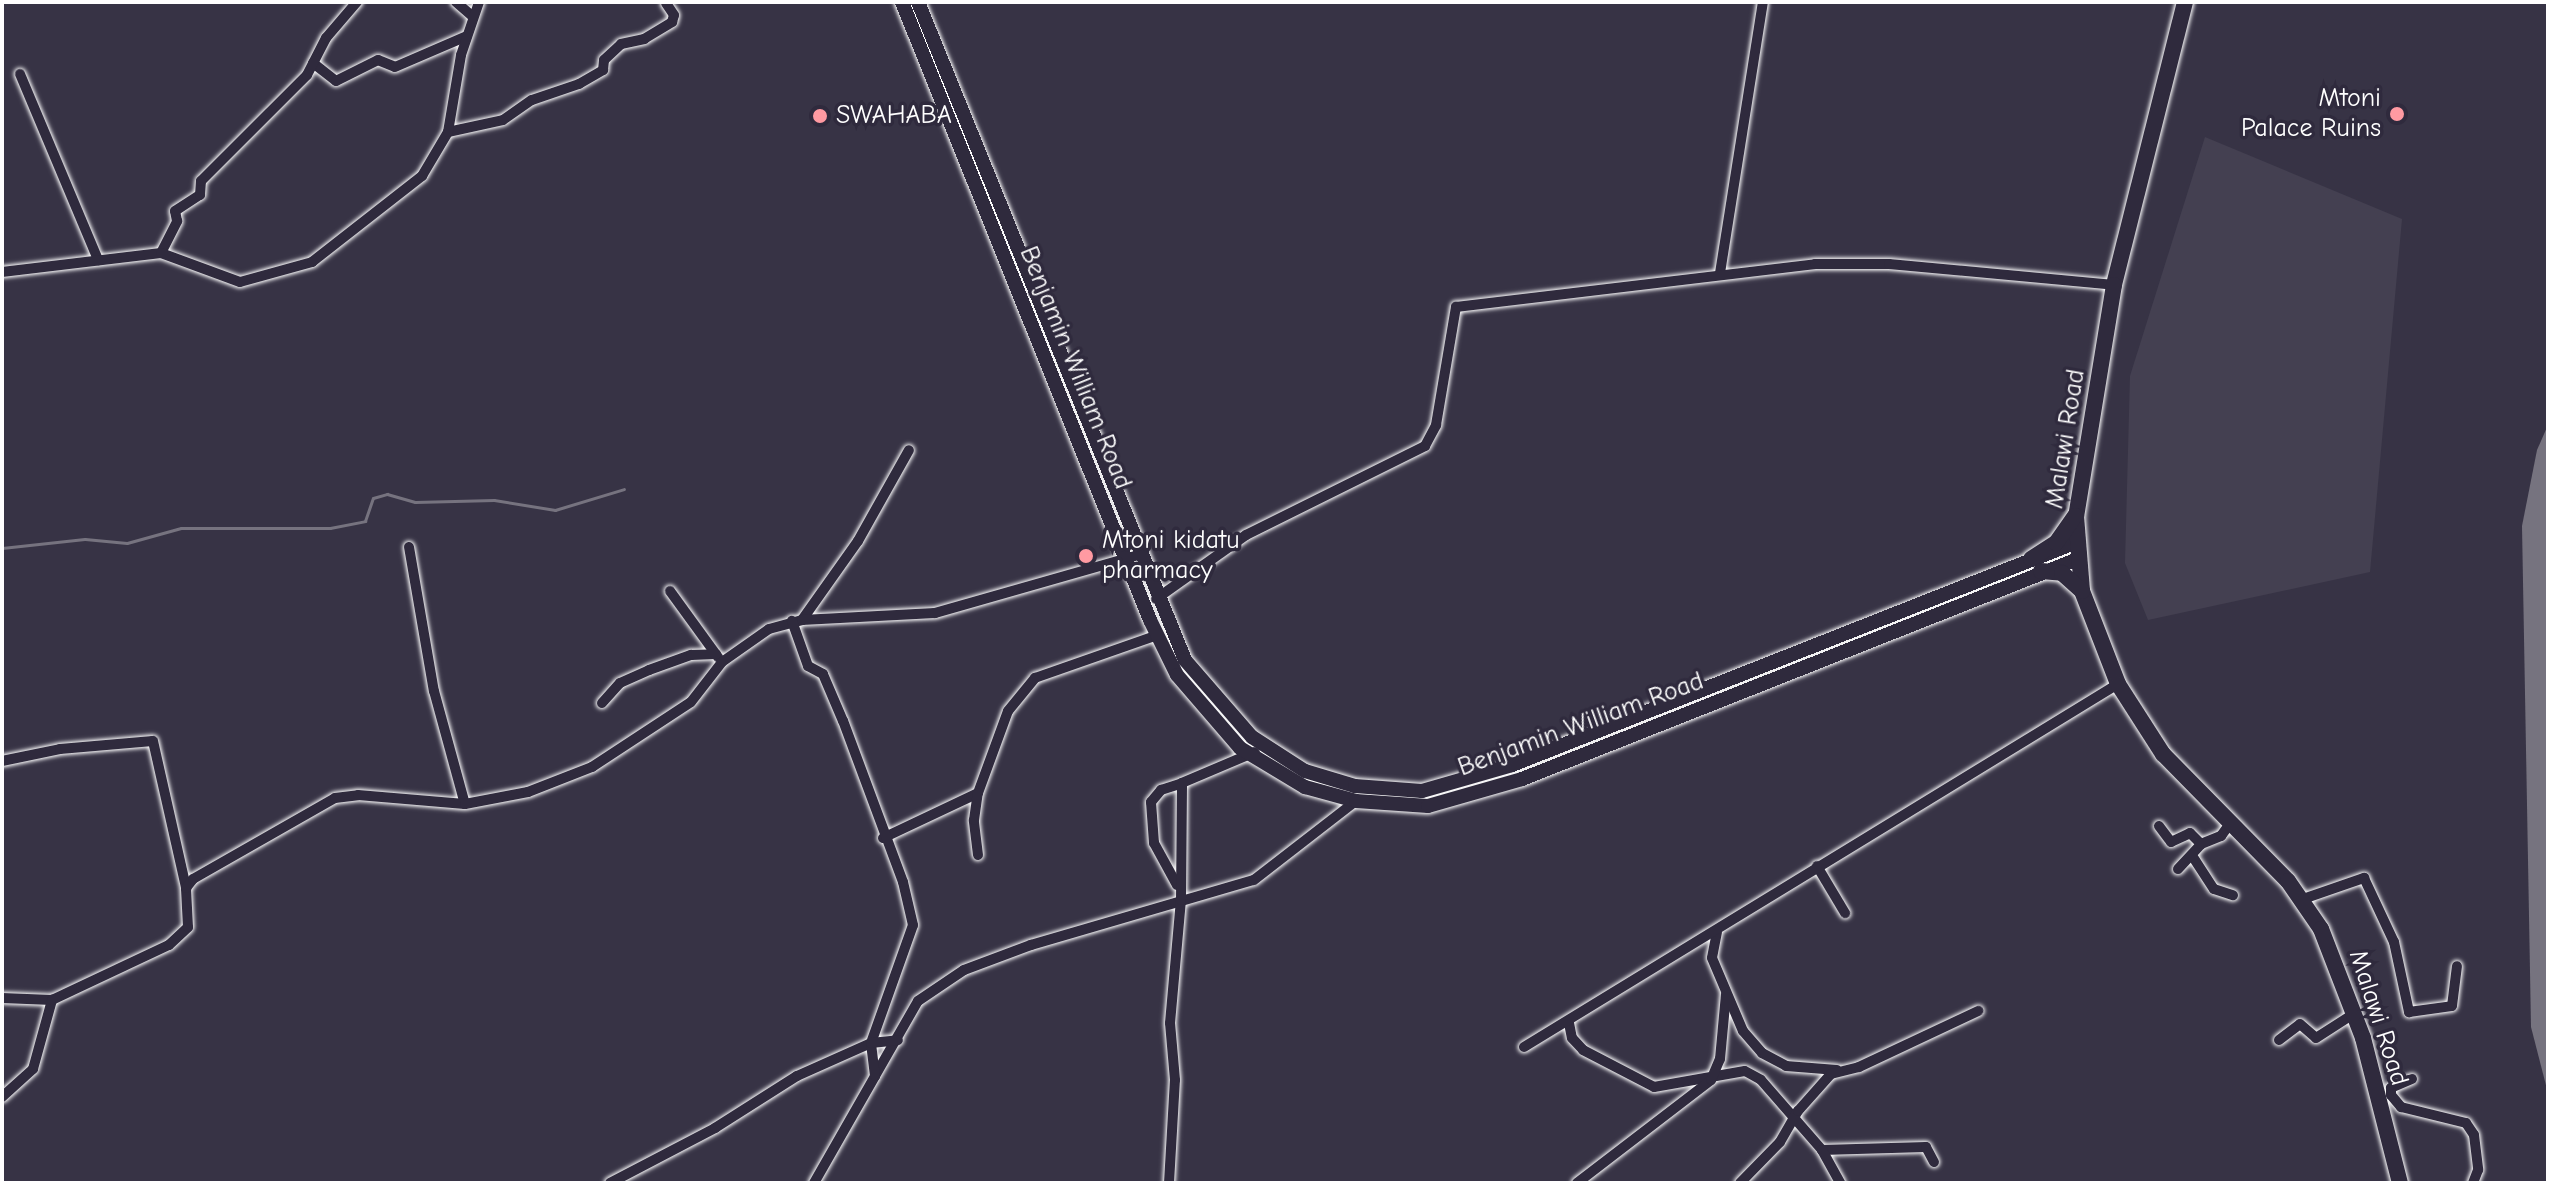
<!DOCTYPE html>
<style>
body{margin:0}
#map{position:relative;width:2550px;height:1185px;overflow:hidden;background:#373345;font-family:"Comic Neue",sans-serif}
div>[style]{position:absolute}
[style*='--x']{left:calc(var(--x)*1px);top:calc(var(--y)*1px);width:calc(var(--w)*1px);rotate:calc(var(--a)*1deg)}
.built>*{inset:0;background:#444051}
.water>*{inset:0;background:#76737f}
.stream>*{height:3px;margin:-1.5px;padding:0 1.5px;transform-origin:1.5px;border-radius:1.5px;background:#76737f}
.roads{filter:drop-shadow(0 0 2px #fff) drop-shadow(0 0 2px #fff)}
.minor>*{height:10px;margin:-5px;padding:0 5px;transform-origin:5px;border-radius:5px;background:#2f2a3d}
.secondary>*{height:14px;margin:-7px;padding:0 7px;transform-origin:7px;border-radius:7px;background:#2f2a3d}
.primary>*{height:16px;margin:-8px;padding:0 8px;transform-origin:8px;border-radius:8px;background:#2f2a3d}
.dots>*{width:22px;height:22px;translate:-50% -50%;box-sizing:border-box;border:4px solid #2f2a3d;border-radius:50%}
span{translate:-50% -50%;white-space:nowrap;text-align:center;line-height:1.15;-webkit-text-stroke:7px #2f2a3d;paint-order:stroke}
.poi-label{font-size:26px;color:#fff}
.right{translate:-100% -50%;text-align:right}
.left{translate:0 -50%;text-align:left}
.street-label{font-size:26px;color:#fff}
.frame{position:absolute;inset:0;border:4px solid #fff;pointer-events:none}
</style>
<div id="map">
<div class="built">
<div style="clip-path:polygon(2205px 137px,2402px 219px,2370px 572px,2148px 620px,2125px 563px,2130px 376px)"></div>
</div>
<div class="water">
<div style="clip-path:polygon(2548px 425px,2548px 1093px,2531px 1027px,2522px 526px,2537px 450px)"></div>
</div>
<div class="stream">
<div style="--x:2;--y:548;--w:83;--a:-6.2"></div>
<div style="--x:85;--y:539;--w:42;--a:5.4"></div>
<div style="--x:127;--y:543;--w:56;--a:-15.5"></div>
<div style="--x:181;--y:528;--w:149;--a:0"></div>
<div style="--x:330;--y:528;--w:36;--a:-11"></div>
<div style="--x:365;--y:521;--w:24;--a:-71"></div>
<div style="--x:373;--y:498;--w:15;--a:-16"></div>
<div style="--x:387;--y:494;--w:29;--a:16"></div>
<div style="--x:415;--y:502;--w:79;--a:-1.5"></div>
<div style="--x:494;--y:500;--w:62;--a:9.3"></div>
<div style="--x:555;--y:510;--w:72;--a:-16.9"></div>
</div>
<div class="roads">
<div class="minor">
<div style="--x:456;--y:2;--w:21;--a:41"></div>
<div style="--x:313;--y:63;--w:29;--a:38"></div>
<div style="--x:336;--y:81;--w:47;--a:-26.6"></div>
<div style="--x:378;--y:60;--w:18;--a:22"></div>
<div style="--x:395;--y:67;--w:78;--a:-23.3"></div>
<div style="--x:20;--y:74;--w:202;--a:67.2"></div>
<div style="--x:448;--y:132;--w:56;--a:-12.3"></div>
<div style="--x:503;--y:120;--w:35;--a:-35"></div>
<div style="--x:532;--y:100;--w:50;--a:-18.8"></div>
<div style="--x:579;--y:84;--w:28;--a:-30"></div>
<div style="--x:603;--y:70;--w:10;--a:-84"></div>
<div style="--x:604;--y:60;--w:23;--a:-43"></div>
<div style="--x:621;--y:44;--w:24;--a:-12"></div>
<div style="--x:644;--y:39;--w:33;--a:-31"></div>
<div style="--x:672;--y:22;--w:7;--a:-74"></div>
<div style="--x:674;--y:15;--w:14;--a:-124"></div>
<div style="--x:161;--y:253;--w:36;--a:-63"></div>
<div style="--x:177;--y:221;--w:10;--a:-101"></div>
<div style="--x:175;--y:211;--w:30;--a:-33"></div>
<div style="--x:200;--y:195;--w:14;--a:-86"></div>
<div style="--x:201;--y:181;--w:150;--a:-45"></div>
<div style="--x:307;--y:75;--w:42;--a:-62.8"></div>
<div style="--x:326;--y:38;--w:48;--a:-49.3"></div>
<div style="--x:2;--y:272;--w:160;--a:-6.8"></div>
<div style="--x:161;--y:253;--w:84;--a:20.2"></div>
<div style="--x:240;--y:282;--w:75;--a:-15.5"></div>
<div style="--x:312;--y:262;--w:140;--a:-38"></div>
<div style="--x:422;--y:176;--w:51;--a:-59.4"></div>
<div style="--x:448;--y:132;--w:78;--a:-80.4"></div>
<div style="--x:461;--y:55;--w:56;--a:-71.2"></div>
<div style="--x:1720;--y:273;--w:274;--a:-81"></div>
<div style="--x:409;--y:547;--w:146;--a:80.2"></div>
<div style="--x:434;--y:691;--w:117;--a:74.7"></div>
<div style="--x:670;--y:591;--w:82;--a:54"></div>
<div style="--x:1156;--y:599;--w:110;--a:-35.4"></div>
<div style="--x:1246;--y:535;--w:200;--a:-26.4"></div>
<div style="--x:1425;--y:446;--w:24;--a:-62"></div>
<div style="--x:1436;--y:425;--w:120;--a:-80.4"></div>
<div style="--x:1456;--y:307;--w:362;--a:-6.8"></div>
<div style="--x:1815;--y:264;--w:74;--a:0"></div>
<div style="--x:1889;--y:264;--w:226;--a:5.3"></div>
<div style="--x:802;--y:620;--w:97;--a:-54.7"></div>
<div style="--x:858;--y:541;--w:104;--a:-60.7"></div>
<div style="--x:602;--y:703;--w:27;--a:-48"></div>
<div style="--x:620;--y:683;--w:32;--a:-24"></div>
<div style="--x:649;--y:670;--w:45;--a:-19.7"></div>
<div style="--x:691;--y:655;--w:25;--a:-2"></div>
<div style="--x:2;--y:761;--w:59;--a:-11.7"></div>
<div style="--x:60;--y:749;--w:93;--a:-4.9"></div>
<div style="--x:153;--y:741;--w:151;--a:77.3"></div>
<div style="--x:2159;--y:826;--w:20;--a:53"></div>
<div style="--x:2171;--y:842;--w:21;--a:-25"></div>
<div style="--x:2190;--y:833;--w:16;--a:45"></div>
<div style="--x:883;--y:838;--w:105;--a:-25.3"></div>
<div style="--x:978;--y:793;--w:87;--a:-69.9"></div>
<div style="--x:1008;--y:711;--w:43;--a:-50.7"></div>
<div style="--x:1035;--y:678;--w:130;--a:-19.3"></div>
<div style="--x:978;--y:855;--w:35;--a:-97"></div>
<div style="--x:974;--y:820;--w:27;--a:-82"></div>
<div style="--x:2193;--y:857;--w:38;--a:57"></div>
<div style="--x:2214;--y:889;--w:20;--a:18"></div>
<div style="--x:1817;--y:866;--w:55;--a:59.2"></div>
<div style="--x:2178;--y:869;--w:34;--a:-47"></div>
<div style="--x:2201;--y:844;--w:22;--a:-22"></div>
<div style="--x:2221;--y:836;--w:17;--a:-54"></div>
<div style="--x:1177;--y:885;--w:48;--a:-118.7"></div>
<div style="--x:1154;--y:843;--w:41;--a:-94.2"></div>
<div style="--x:1151;--y:802;--w:16;--a:-50"></div>
<div style="--x:1161;--y:790;--w:22;--a:-18"></div>
<div style="--x:2303;--y:899;--w:65;--a:-19"></div>
<div style="--x:2364;--y:878;--w:71;--a:64.9"></div>
<div style="--x:2394;--y:942;--w:72;--a:77.9"></div>
<div style="--x:2409;--y:1012;--w:43;--a:-7.9"></div>
<div style="--x:2452;--y:1006;--w:40;--a:-82.9"></div>
<div style="--x:1717;--y:932;--w:26;--a:101"></div>
<div style="--x:1712;--y:958;--w:79;--a:67"></div>
<div style="--x:1743;--y:1031;--w:29;--a:49"></div>
<div style="--x:1762;--y:1053;--w:27;--a:28"></div>
<div style="--x:1786;--y:1066;--w:51;--a:4.5"></div>
<div style="--x:2;--y:998;--w:50;--a:2.3"></div>
<div style="--x:1569;--y:1023;--w:15;--a:79"></div>
<div style="--x:1572;--y:1038;--w:16;--a:47"></div>
<div style="--x:1583;--y:1050;--w:80;--a:27.5"></div>
<div style="--x:1654;--y:1087;--w:92;--a:-10"></div>
<div style="--x:1745;--y:1071;--w:18;--a:29"></div>
<div style="--x:1761;--y:1080;--w:93;--a:48.9"></div>
<div style="--x:1822;--y:1150;--w:104;--a:-1.7"></div>
<div style="--x:1926;--y:1147;--w:17;--a:62"></div>
<div style="--x:2279;--y:1040;--w:26;--a:-37"></div>
<div style="--x:2300;--y:1024;--w:21;--a:41"></div>
<div style="--x:2316;--y:1038;--w:46;--a:-32.7"></div>
<div style="--x:1524;--y:1047;--w:696;--a:-31.43"></div>
<div style="--x:875;--y:1076;--w:86;--a:-60.2"></div>
<div style="--x:918;--y:1001;--w:55;--a:-34"></div>
<div style="--x:964;--y:970;--w:72;--a:-20.5"></div>
<div style="--x:1031;--y:945;--w:232;--a:-16.3"></div>
<div style="--x:1254;--y:880;--w:129;--a:-37.8"></div>
<div style="--x:2412;--y:1079;--w:23;--a:157"></div>
<div style="--x:2391;--y:1088;--w:7;--a:90"></div>
<div style="--x:2391;--y:1095;--w:16;--a:50"></div>
<div style="--x:2401;--y:1107;--w:67;--a:13.8"></div>
<div style="--x:2466;--y:1123;--w:14;--a:56"></div>
<div style="--x:2474;--y:1135;--w:35;--a:83"></div>
<div style="--x:2478;--y:1170;--w:14;--a:111"></div>
<div style="--x:2;--y:1097;--w:42;--a:-42.1"></div>
<div style="--x:33;--y:1069;--w:72;--a:-74.6"></div>
<div style="--x:52;--y:1000;--w:129;--a:-25.2"></div>
<div style="--x:169;--y:945;--w:26;--a:-43"></div>
<div style="--x:188;--y:927;--w:39;--a:-93"></div>
<div style="--x:186;--y:888;--w:11;--a:-52"></div>
<div style="--x:193;--y:879;--w:163;--a:-29.7"></div>
<div style="--x:335;--y:798;--w:23;--a:-7"></div>
<div style="--x:358;--y:795;--w:107;--a:4.8"></div>
<div style="--x:465;--y:804;--w:64;--a:-10.8"></div>
<div style="--x:528;--y:792;--w:69;--a:-21.3"></div>
<div style="--x:592;--y:767;--w:118;--a:-33.3"></div>
<div style="--x:691;--y:702;--w:51;--a:-52.2"></div>
<div style="--x:722;--y:662;--w:57;--a:-35.1"></div>
<div style="--x:769;--y:629;--w:34;--a:-15"></div>
<div style="--x:802;--y:620;--w:133;--a:-3"></div>
<div style="--x:935;--y:613;--w:212;--a:-15.9"></div>
<div style="--x:1822;--y:1150;--w:38;--a:61"></div>
<div style="--x:610;--y:1183;--w:119;--a:-27.6"></div>
<div style="--x:715;--y:1128;--w:97;--a:-32.4"></div>
<div style="--x:797;--y:1076;--w:81;--a:-24"></div>
<div style="--x:871;--y:1043;--w:125;--a:-70.4"></div>
<div style="--x:913;--y:925;--w:44;--a:-103.1"></div>
<div style="--x:903;--y:882;--w:172;--a:-110.4"></div>
<div style="--x:843;--y:721;--w:51;--a:-113.1"></div>
<div style="--x:823;--y:674;--w:17;--a:-152"></div>
<div style="--x:808;--y:666;--w:48;--a:-109.6"></div>
<div style="--x:814;--y:1183;--w:123;--a:-60.3"></div>
<div style="--x:875;--y:1076;--w:33;--a:-97"></div>
<div style="--x:871;--y:1043;--w:27;--a:-6"></div>
<div style="--x:1169;--y:1183;--w:103;--a:-86.7"></div>
<div style="--x:1175;--y:1080;--w:57;--a:-95"></div>
<div style="--x:1170;--y:1023;--w:123;--a:-84.9"></div>
<div style="--x:1181;--y:900;--w:117;--a:-89.5"></div>
<div style="--x:1182;--y:783;--w:79;--a:-23"></div>
<div style="--x:1577;--y:1183;--w:169;--a:-37.5"></div>
<div style="--x:1711;--y:1080;--w:23;--a:-67"></div>
<div style="--x:1720;--y:1059;--w:65;--a:-84.7"></div>
<div style="--x:1740;--y:1183;--w:57;--a:-45.7"></div>
<div style="--x:1780;--y:1142;--w:36;--a:-60"></div>
<div style="--x:1798;--y:1111;--w:50;--a:-48.3"></div>
<div style="--x:1831;--y:1074;--w:29;--a:-14"></div>
<div style="--x:1859;--y:1067;--w:132;--a:-25.2"></div>
</div>
<div class="secondary">
<div style="--x:902;--y:2;--w:666;--a:68.13"></div>
<div style="--x:1150;--y:620;--w:61;--a:63.9"></div>
<div style="--x:1177;--y:675;--w:96;--a:49.2"></div>
<div style="--x:1240;--y:748;--w:76;--a:31"></div>
<div style="--x:1305;--y:787;--w:53;--a:15.4"></div>
<div style="--x:1356;--y:801;--w:72;--a:4"></div>
<div style="--x:1428;--y:806;--w:98;--a:-16"></div>
<div style="--x:1522;--y:779;--w:598;--a:-21.59"></div>
<div style="--x:918;--y:2;--w:710;--a:67.91"></div>
<div style="--x:1185;--y:660;--w:102;--a:49"></div>
<div style="--x:1252;--y:737;--w:63;--a:32.7"></div>
<div style="--x:1305;--y:771;--w:52;--a:16.7"></div>
<div style="--x:1355;--y:786;--w:67;--a:4.3"></div>
<div style="--x:1422;--y:791;--w:94;--a:-16.1"></div>
<div style="--x:1512;--y:765;--w:607;--a:-21.54"></div>
</div>
<div class="primary">
<div style="--x:2185;--y:2;--w:292;--a:104.1"></div>
<div style="--x:2114;--y:285;--w:234;--a:99.3"></div>
<div style="--x:2076;--y:516;--w:75;--a:85.4"></div>
<div style="--x:2082;--y:591;--w:100;--a:68.8"></div>
<div style="--x:2118;--y:684;--w:83;--a:57.3"></div>
<div style="--x:2163;--y:754;--w:178;--a:45.5"></div>
<div style="--x:2288;--y:881;--w:58;--a:55.5"></div>
<div style="--x:2321;--y:929;--w:117;--a:68.9"></div>
<div style="--x:2363;--y:1038;--w:150;--a:75.7"></div>
<div style="--x:2031;--y:559;--w:30;--a:-33"></div>
<div style="--x:2056;--y:543;--w:33;--a:-55"></div>
<div style="--x:2041;--y:571;--w:21;--a:5"></div>
<div style="--x:2062;--y:573;--w:27;--a:42"></div>
</div>
</div>
<div class="dots">
<div style="left:2397px;top:114px;background:#ff9aa2"></div>
<div style="left:820px;top:116px;background:#ff9aa2"></div>
<div style="left:1086px;top:556px;background:#ff9aa2"></div>
</div>
<div class="poi-label">
<span class="right" style="left:2381px;top:114px">Mtoni<br>Palace Ruins</span>
<span class="left" style="left:836px;top:116px">SWAHABA</span>
<span class="left" style="left:1102px;top:556px">Mtoni kidatu<br>pharmacy</span>
</div>
<div class="street-label">
<span style="left:1075px;top:368px;rotate:68deg">Benjamin William Road</span>
<span style="left:2066px;top:439px;rotate:-81deg">Malawi Road</span>
<span style="left:1581px;top:725px;rotate:-20deg">Benjamin William Road</span>
<span style="left:2378px;top:1018px;rotate:72deg">Malawi Road</span>
</div>
<div class="frame"></div>
</div>
